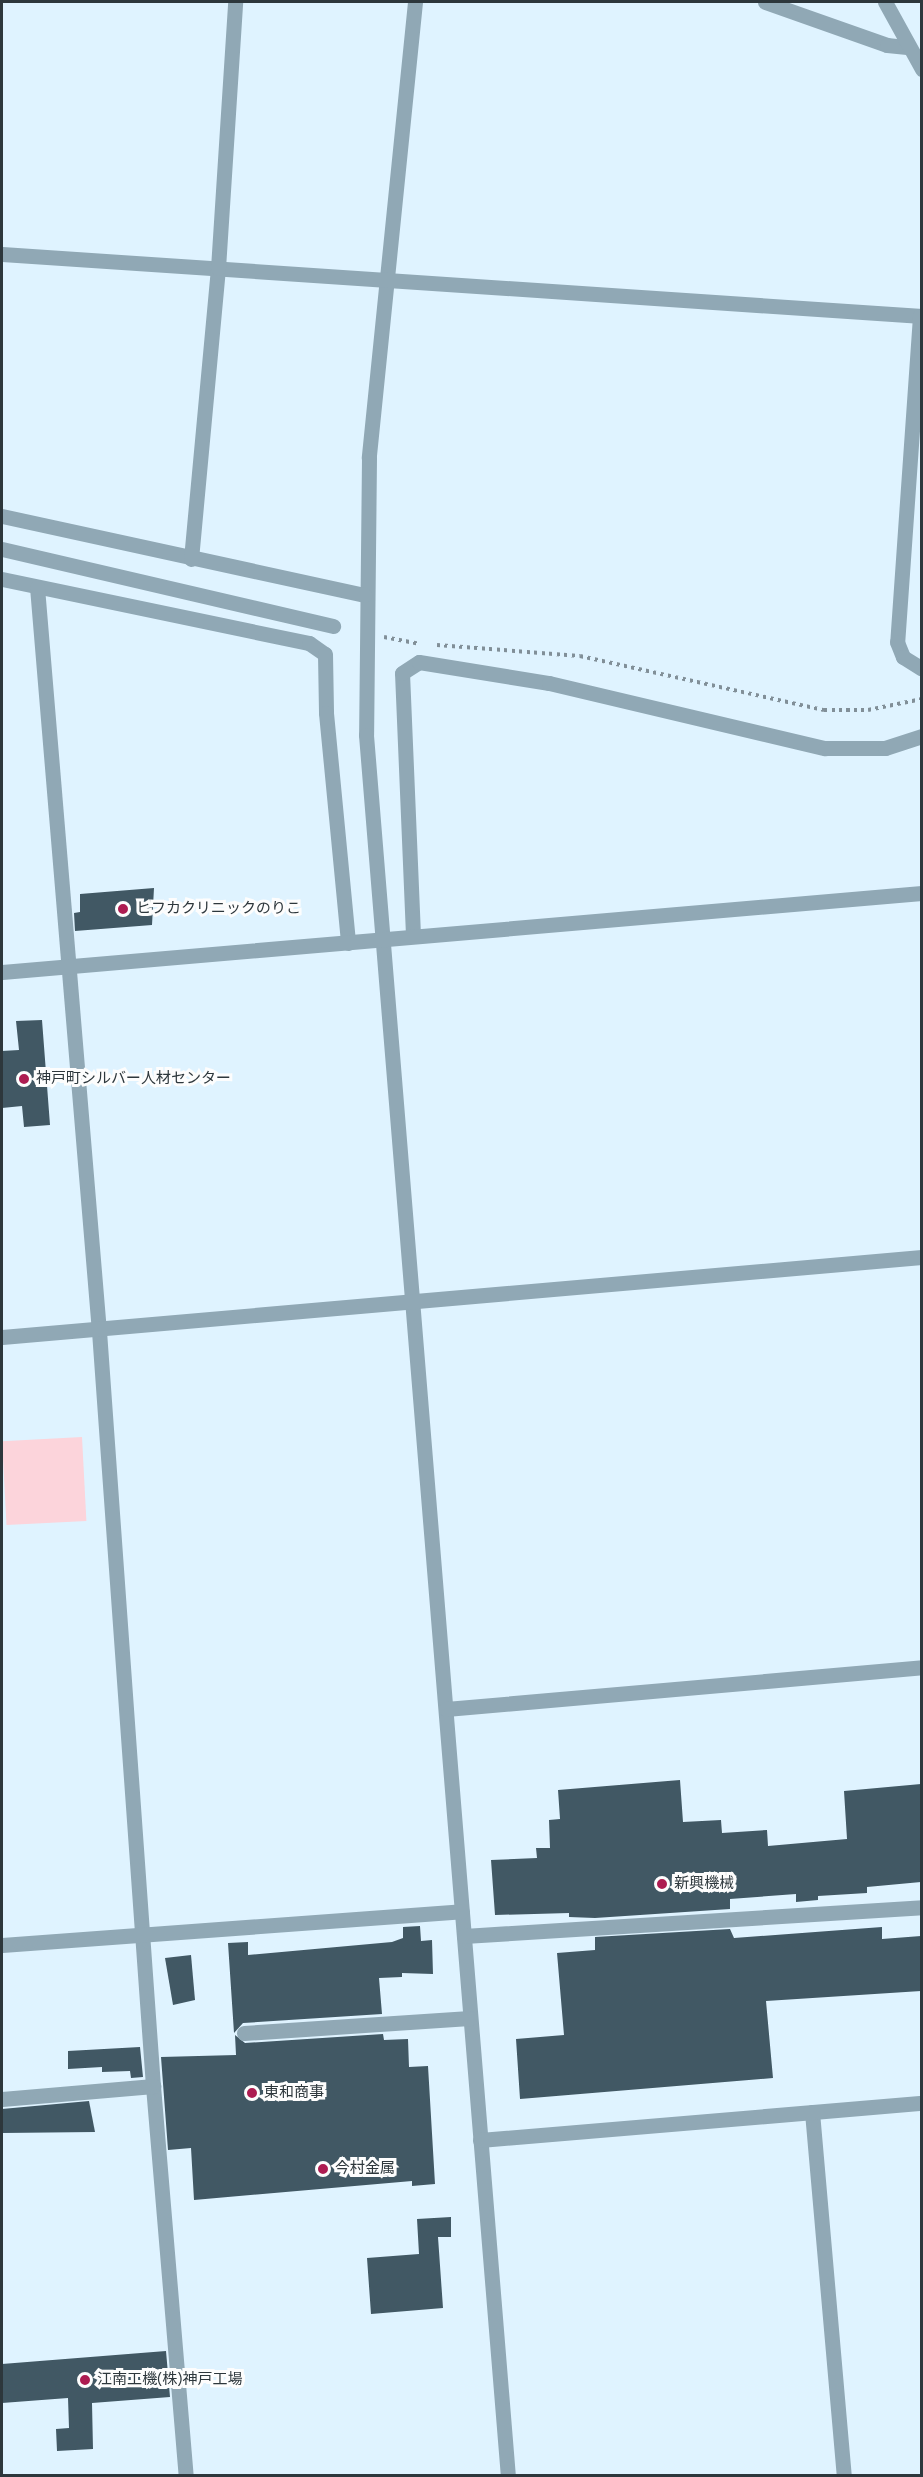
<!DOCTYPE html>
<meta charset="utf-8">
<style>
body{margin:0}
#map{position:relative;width:923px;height:2477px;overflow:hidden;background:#dff3ff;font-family:Figtree,"Noto Sans JP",sans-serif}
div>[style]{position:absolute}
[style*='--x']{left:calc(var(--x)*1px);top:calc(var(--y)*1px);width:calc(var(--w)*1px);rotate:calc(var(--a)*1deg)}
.green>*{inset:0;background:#fcd4db;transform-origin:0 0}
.building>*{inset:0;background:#415864}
.path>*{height:4px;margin-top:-2px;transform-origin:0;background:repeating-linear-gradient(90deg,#818f98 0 3px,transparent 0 7.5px)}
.minor>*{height:15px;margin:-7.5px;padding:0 7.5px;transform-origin:7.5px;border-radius:7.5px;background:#90a8b5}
.dots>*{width:16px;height:16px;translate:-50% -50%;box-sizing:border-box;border:3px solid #fdfdfd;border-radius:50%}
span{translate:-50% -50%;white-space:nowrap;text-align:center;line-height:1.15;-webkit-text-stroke:6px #fdfdfd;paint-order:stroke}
.poi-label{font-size:15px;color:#2d373c}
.left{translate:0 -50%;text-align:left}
.frame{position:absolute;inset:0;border:3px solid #2d373c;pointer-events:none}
</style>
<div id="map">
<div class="green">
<div style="left:82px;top:1437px;width:84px;height:80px;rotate:87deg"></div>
</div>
<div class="building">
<div style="clip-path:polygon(154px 888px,152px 925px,75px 931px,74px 913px,80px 912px,80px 894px)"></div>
<div style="clip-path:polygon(42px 1020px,50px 1125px,24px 1127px,22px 1106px,2px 1108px,2px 1051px,19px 1050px,16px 1021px)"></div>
<div style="clip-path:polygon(680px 1780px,683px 1822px,721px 1820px,722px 1833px,767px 1830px,768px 1846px,847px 1839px,844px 1791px,921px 1784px,921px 1882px,867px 1887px,867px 1893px,818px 1896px,818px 1900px,796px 1902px,796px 1894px,730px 1899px,730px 1909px,595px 1918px,569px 1917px,569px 1913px,495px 1915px,491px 1860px,537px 1858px,536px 1848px,550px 1848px,549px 1820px,560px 1819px,558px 1790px)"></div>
<div style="clip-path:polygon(420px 1926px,421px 1941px,432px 1940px,433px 1974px,402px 1973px,402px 1977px,379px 1978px,382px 2014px,243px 2023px,234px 2033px,228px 1943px,248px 1942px,248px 1955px,392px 1942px,403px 1938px,403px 1927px)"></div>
<div style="clip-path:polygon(882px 1927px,882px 1939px,921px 1936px,921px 1991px,766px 2001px,773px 2078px,520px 2099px,516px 2039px,564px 2035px,557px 1953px,595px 1950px,595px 1937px,730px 1929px,734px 1938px)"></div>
<div style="clip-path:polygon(191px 1955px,195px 2000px,173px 2005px,165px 1958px)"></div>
<div style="clip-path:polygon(383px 2034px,384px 2040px,408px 2039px,409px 2067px,428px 2066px,435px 2184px,412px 2186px,412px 2181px,194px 2200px,191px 2148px,168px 2150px,161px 2057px,236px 2055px,235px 2035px,245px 2043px)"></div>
<div style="clip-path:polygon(140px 2047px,143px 2077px,131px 2078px,130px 2071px,102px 2072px,102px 2067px,68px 2069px,68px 2051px)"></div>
<div style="clip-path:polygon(89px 2101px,95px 2132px,2px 2133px,2px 2109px)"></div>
<div style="clip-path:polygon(451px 2217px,451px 2237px,438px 2237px,443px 2308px,371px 2314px,367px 2258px,419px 2254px,417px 2219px)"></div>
<div style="clip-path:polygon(166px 2351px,170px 2397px,92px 2403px,93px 2449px,57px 2451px,56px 2429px,69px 2428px,68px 2398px,2px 2403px,2px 2364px)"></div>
</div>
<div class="path">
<div style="--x:384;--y:637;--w:37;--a:11"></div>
<div style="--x:437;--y:645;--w:143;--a:4.4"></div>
<div style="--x:580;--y:656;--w:250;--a:12.5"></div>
<div style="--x:824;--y:710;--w:44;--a:0"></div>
<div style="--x:868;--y:710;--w:55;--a:-11.5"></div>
</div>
<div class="minor">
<div style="--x:415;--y:2;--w:458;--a:95.8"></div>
<div style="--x:369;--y:458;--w:277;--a:90.6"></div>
<div style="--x:366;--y:735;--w:1747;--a:85.34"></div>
<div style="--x:765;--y:2;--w:129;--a:19.4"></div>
<div style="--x:887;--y:45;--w:20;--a:6"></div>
<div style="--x:885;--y:2;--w:77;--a:61.1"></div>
<div style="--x:2;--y:254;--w:922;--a:3.86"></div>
<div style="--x:920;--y:316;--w:327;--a:94"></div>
<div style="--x:897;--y:642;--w:16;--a:68"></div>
<div style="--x:903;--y:657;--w:22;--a:32"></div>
<div style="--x:2;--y:516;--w:371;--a:12.3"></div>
<div style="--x:2;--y:549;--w:340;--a:13.1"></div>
<div style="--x:191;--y:559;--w:292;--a:-84.7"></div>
<div style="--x:218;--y:268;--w:267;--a:-86.3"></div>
<div style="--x:2;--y:579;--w:314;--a:11.8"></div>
<div style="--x:309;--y:643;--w:19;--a:35"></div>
<div style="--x:325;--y:654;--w:59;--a:89"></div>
<div style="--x:326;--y:713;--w:231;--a:84.5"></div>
<div style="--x:37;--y:587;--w:747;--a:85.24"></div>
<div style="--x:99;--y:1331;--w:757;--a:85.91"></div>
<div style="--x:153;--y:2086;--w:391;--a:85.2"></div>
<div style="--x:413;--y:935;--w:262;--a:-92.4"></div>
<div style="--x:402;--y:673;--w:20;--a:-33"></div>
<div style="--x:419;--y:662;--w:132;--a:9.2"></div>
<div style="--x:549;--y:683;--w:284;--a:13.3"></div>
<div style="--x:825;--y:748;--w:60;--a:0"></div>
<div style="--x:885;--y:748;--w:39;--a:-18"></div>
<div style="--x:2;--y:972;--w:923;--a:-4.91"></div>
<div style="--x:2;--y:1337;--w:923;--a:-4.97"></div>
<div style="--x:446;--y:1709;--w:478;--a:-5"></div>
<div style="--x:464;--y:1936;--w:459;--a:-3.6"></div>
<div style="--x:2;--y:1945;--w:461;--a:-4.2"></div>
<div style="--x:244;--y:2033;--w:226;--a:-3.8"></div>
<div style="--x:2;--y:2099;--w:152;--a:-4.9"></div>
<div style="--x:812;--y:2112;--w:365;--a:85"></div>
<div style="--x:480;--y:2140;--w:444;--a:-4.8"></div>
</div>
<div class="dots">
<div style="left:123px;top:909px;background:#ad1c51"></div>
<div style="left:24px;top:1079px;background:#ad1c51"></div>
<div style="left:662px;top:1884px;background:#ad1c51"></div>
<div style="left:252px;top:2093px;background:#ad1c51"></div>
<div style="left:323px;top:2169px;background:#ad1c51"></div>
<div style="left:85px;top:2380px;background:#ad1c51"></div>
</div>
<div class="poi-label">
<span class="left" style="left:136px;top:909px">ヒフカクリニックのりこ</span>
<span class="left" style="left:36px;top:1079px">神戸町シルバー人材センター</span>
<span class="left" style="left:674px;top:1884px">新興機械</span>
<span class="left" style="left:264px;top:2093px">東和商事</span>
<span class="left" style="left:335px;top:2169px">今村金属</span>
<span class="left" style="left:97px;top:2380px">江南工機(株)神戸工場</span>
</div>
<div class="frame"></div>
</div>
